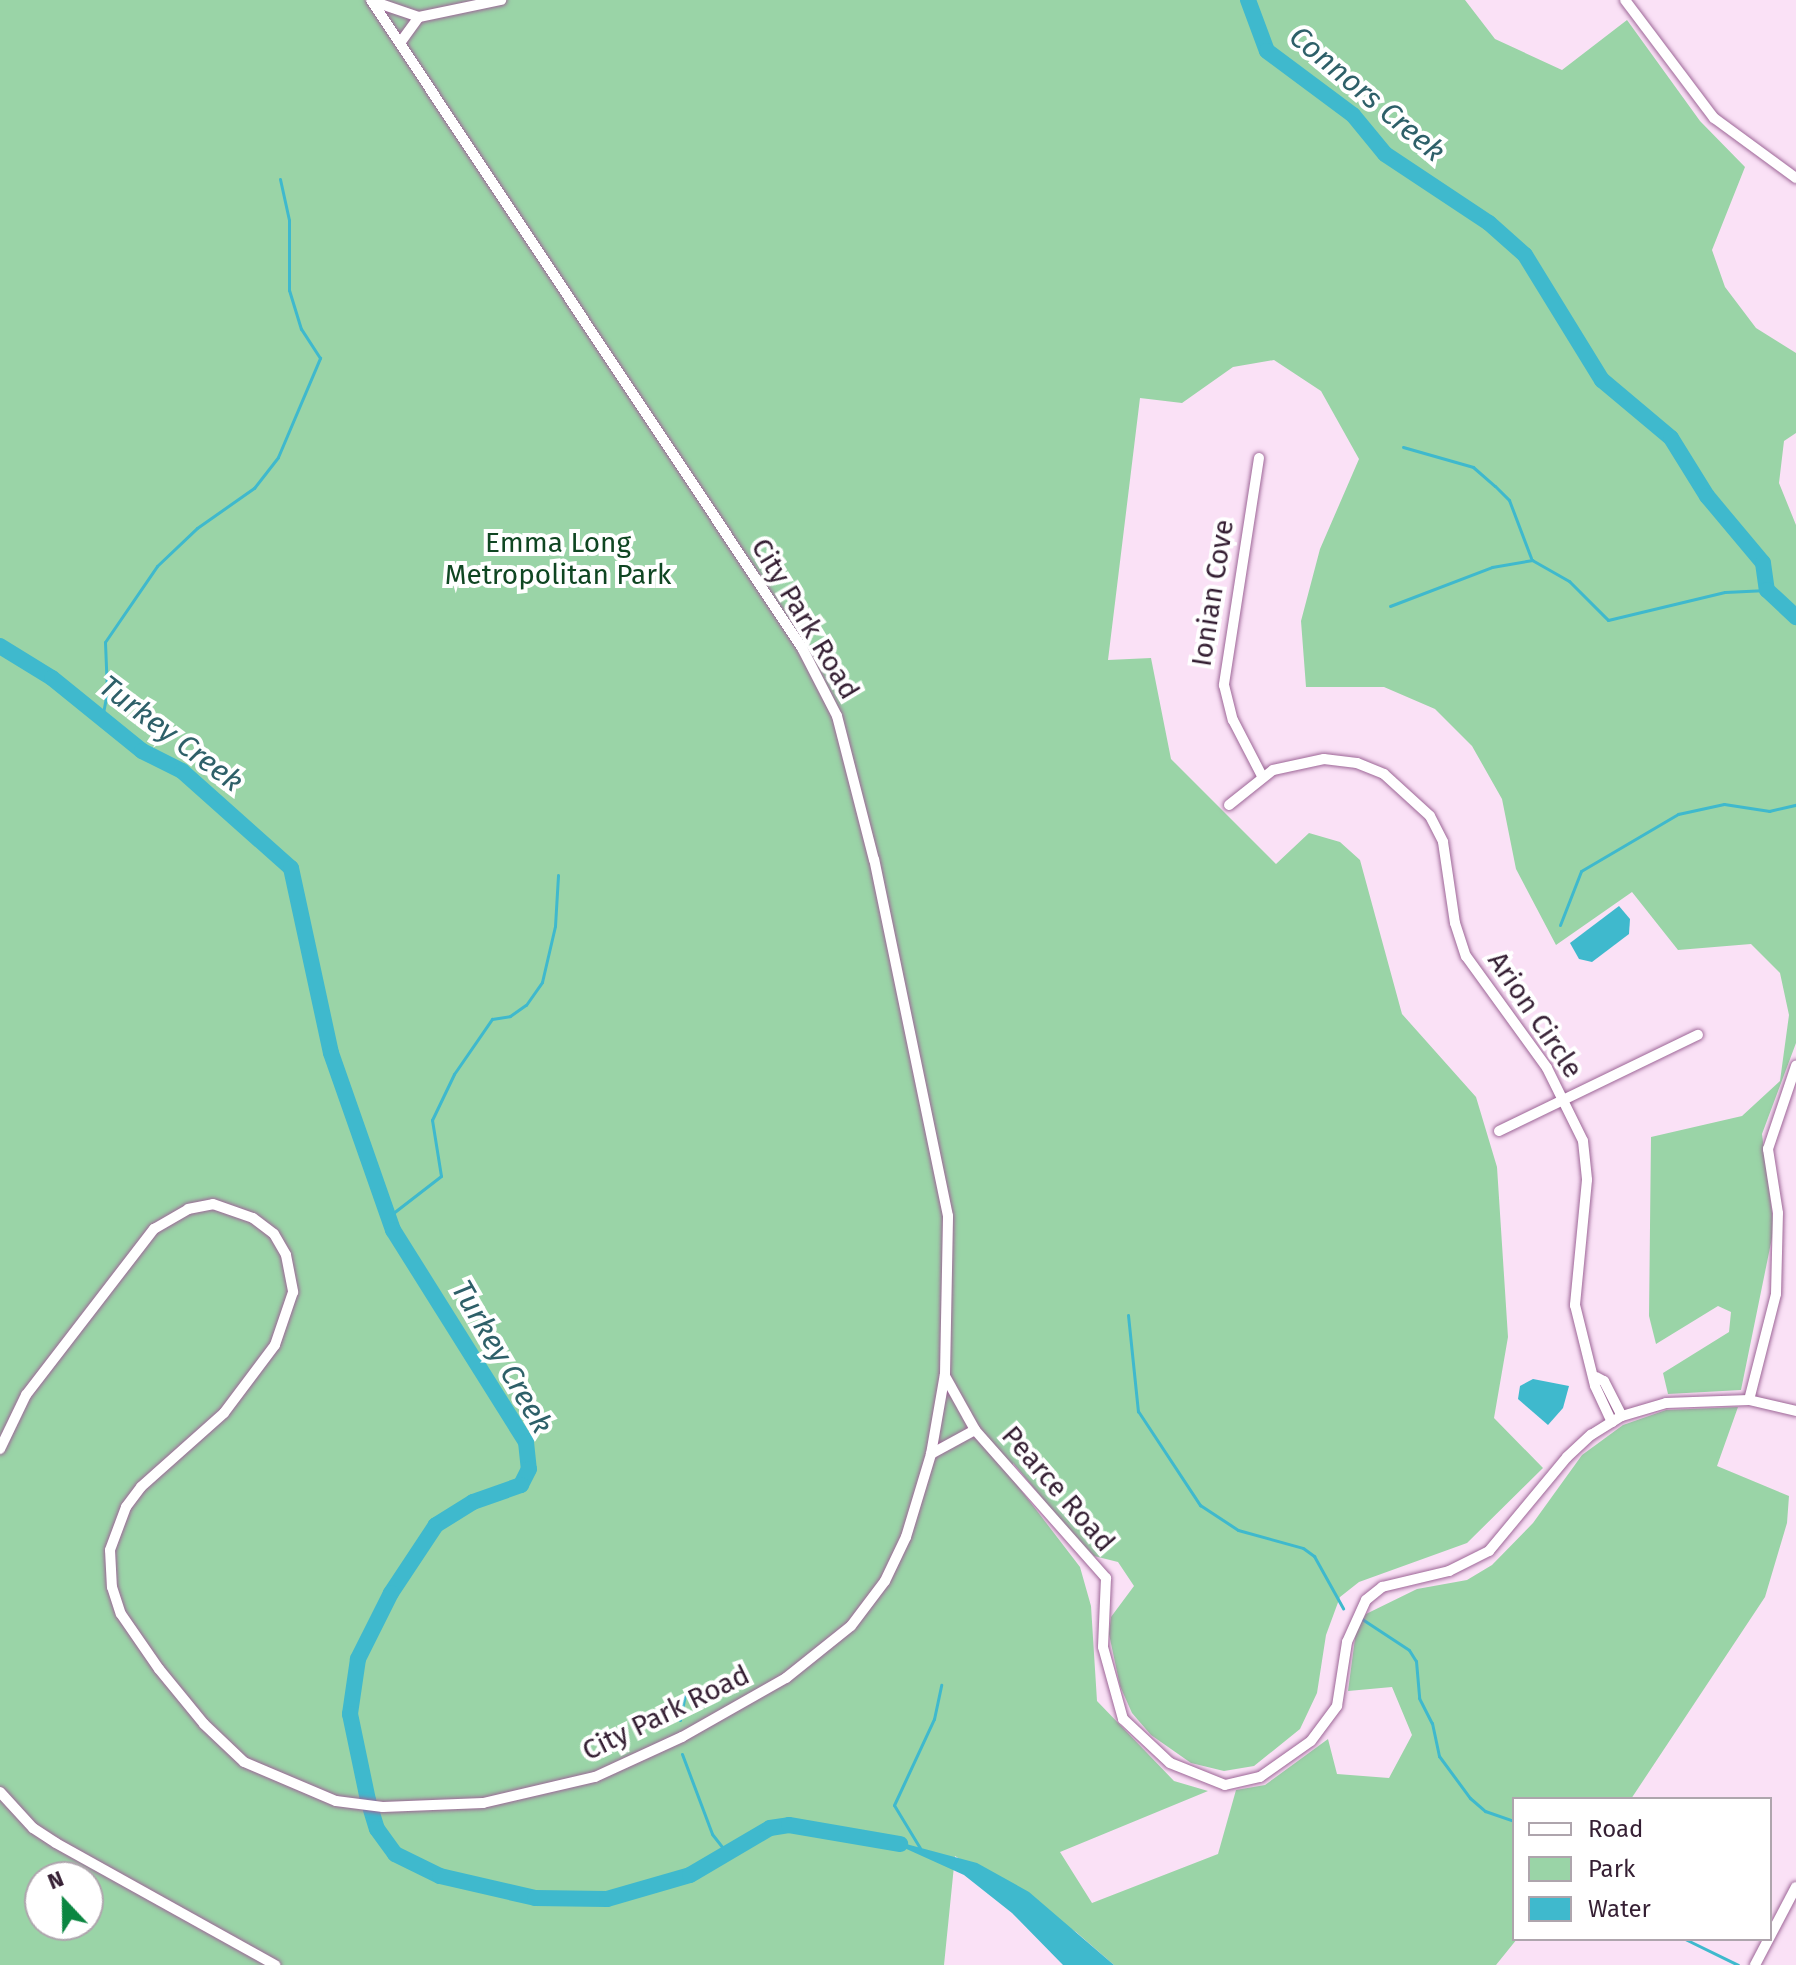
<!DOCTYPE html>
<style>
body{margin:0}
#map{position:relative;width:1796px;height:1965px;overflow:hidden;background:#fae1f6;font-family:"Fira Sans",sans-serif}
div>[style]{position:absolute}
[style*='--x']{left:calc(var(--x)*1px);top:calc(var(--y)*1px);width:calc(var(--w)*1px);rotate:calc(var(--a)*1deg)}
.green>*{inset:0;background:#9ad4a7}
.water>*{inset:0;background:#3fb9cd}
.stream>*{height:3px;margin:-1.5px;padding:0 1.5px;transform-origin:1.5px;border-radius:1.5px;background:#3fb9cd}
.river>*{height:16px;margin:-8px;padding:0 8px;transform-origin:8px;border-radius:8px;background:#3fb9cd}
.roads{filter:drop-shadow(0 0 2px #9d6697) drop-shadow(0 0 2px #9d6697)}
.street>*{height:10px;margin:-5px;padding:0 5px;transform-origin:5px;border-radius:5px;background:#fff}
span{translate:-50% -50%;white-space:nowrap;text-align:center;line-height:1.15;-webkit-text-stroke:8px #fff;paint-order:stroke}
.park-label{font-size:28px;color:#0f4622}
.street-label{font-size:28px;color:#351f33}
.water-label{font-size:30px;color:#2e6069;font-style:italic}
.legend{position:absolute;left:1512px;top:1797px;width:260px;height:144px;box-sizing:border-box;background:#fff;border:2px solid #aea5ad;margin:0;padding:10px 14px;list-style:none;font-size:24px;color:#351f33}
.legend li{display:flex;align-items:center;gap:16px;height:40px}
.legend b{width:40px;border:2px solid #aea5ad}
.north{position:absolute;left:24px;top:1861px;width:80px;height:80px;box-sizing:border-box;background:#fff;border:2px solid #aea5ad;border-radius:50%;rotate:338deg;font-size:22px;font-weight:700;line-height:32px;text-align:center;color:#351f33}
.north::after{content:'';display:block;margin:auto;width:28px;height:36px;background:#0b8641;clip-path:polygon(50% 0,100% 100%,50% 72%,0 100%)}
</style>
<div id="map">
<div class="green">
<div style="clip-path:polygon(evenodd,0 0,1465px 0,1495px 39px,1562px 70px,1627px 20px,1700px 121px,1745px 167px,1712px 250px,1725px 287px,1756px 328px,1796px 353px,1796px 433px,1784px 441px,1779px 483px,1796px 525px,1796px 1043px,1762px 1134px,1774px 1228px,1741px 1390px,1668px 1394px,1663px 1373px,1729px 1332px,1731px 1312px,1718px 1306px,1656px 1344px,1649px 1316px,1651px 1137px,1742px 1116px,1780px 1081px,1789px 1015px,1780px 973px,1751px 944px,1678px 950px,1632px 892px,1556px 945px,1516px 869px,1502px 799px,1472px 746px,1435px 709px,1384px 687px,1306px 687px,1301px 621px,1320px 549px,1359px 459px,1321px 391px,1274px 360px,1233px 367px,1182px 403px,1140px 398px,1108px 660px,1151px 658px,1171px 759px,1276px 864px,1309px 833px,1340px 842px,1360px 860px,1402px 1014px,1476px 1097px,1497px 1167px,1508px 1337px,1494px 1418px,1543px 1468px,1467px 1543px,1359px 1582px,1340px 1597px,1326px 1635px,1317px 1693px,1300px 1729px,1254px 1766px,1224px 1771px,1191px 1763px,1151px 1735px,1132px 1713px,1120px 1686px,1109px 1634px,1111px 1617px,1134px 1586px,1118px 1562px,1094px 1556px,1066px 1527px,1013px 1463px,1011px 1477px,1080px 1567px,1091px 1606px,1097px 1701px,1174px 1781px,1208px 1791px,1060px 1852px,1092px 1903px,1218px 1854px,1236px 1790px,1265px 1785px,1328px 1739px,1337px 1774px,1389px 1778px,1412px 1735px,1392px 1687px,1348px 1691px,1356px 1631px,1366px 1614px,1417px 1589px,1467px 1580px,1492px 1565px,1533px 1523px,1582px 1455px,1623px 1425px,1666px 1410px,1738px 1407px,1717px 1466px,1789px 1496px,1787px 1523px,1765px 1597px,1631px 1799px,1514px 1799px,1517px 1939px,1496px 1965px,1114px 1965px,1076px 1932px,955px 1856px,944px 1965px,0 1965px,0 0,40px 1877px,88px 1877px,88px 1925px,40px 1925px,40px 1877px)"></div>
</div>
<div class="water">
<div style="clip-path:polygon(1619px 906px,1630px 919px,1629px 934px,1592px 962px,1579px 959px,1570px 943px)"></div>
<div style="clip-path:polygon(1533px 1379px,1569px 1386px,1563px 1408px,1548px 1425px,1518px 1399px,1520px 1386px)"></div>
<div style="clip-path:polygon(880px 1837px,977px 1863px,1029px 1892px,1114px 1965px,1063px 1965px,1012px 1913px,964px 1875px)"></div>
</div>
<div class="stream">
<div style="--x:1403;--y:447;--w:73;--a:15.9"></div>
<div style="--x:1473;--y:467;--w:29;--a:41"></div>
<div style="--x:1495;--y:486;--w:20;--a:45"></div>
<div style="--x:1509;--y:500;--w:62;--a:69.2"></div>
<div style="--x:1390;--y:606;--w:109;--a:-20.9"></div>
<div style="--x:1492;--y:567;--w:41;--a:-9.9"></div>
<div style="--x:1532;--y:560;--w:43;--a:29.6"></div>
<div style="--x:1569;--y:581;--w:55;--a:45"></div>
<div style="--x:1608;--y:620;--w:120;--a:-13.5"></div>
<div style="--x:1725;--y:592;--w:42;--a:-2.7"></div>
<div style="--x:102;--y:718;--w:26;--a:-79"></div>
<div style="--x:107;--y:692;--w:50;--a:-92.3"></div>
<div style="--x:105;--y:642;--w:92;--a:-55.6"></div>
<div style="--x:157;--y:566;--w:55;--a:-43.5"></div>
<div style="--x:197;--y:528;--w:70;--a:-35.1"></div>
<div style="--x:254;--y:488;--w:39;--a:-52"></div>
<div style="--x:278;--y:457;--w:108;--a:-67"></div>
<div style="--x:320;--y:358;--w:35;--a:-123"></div>
<div style="--x:301;--y:329;--w:41;--a:-107.1"></div>
<div style="--x:289;--y:290;--w:70;--a:-90"></div>
<div style="--x:289;--y:220;--w:42;--a:-102.4"></div>
<div style="--x:1560;--y:925;--w:58;--a:-68.7"></div>
<div style="--x:1581;--y:871;--w:113;--a:-30.4"></div>
<div style="--x:1678;--y:814;--w:47;--a:-12.3"></div>
<div style="--x:1724;--y:804;--w:46;--a:8.8"></div>
<div style="--x:1769;--y:811;--w:28;--a:-13"></div>
<div style="--x:388;--y:1217;--w:67;--a:-37.7"></div>
<div style="--x:441;--y:1176;--w:57;--a:-99.1"></div>
<div style="--x:432;--y:1120;--w:51;--a:-64.4"></div>
<div style="--x:454;--y:1074;--w:67;--a:-55.4"></div>
<div style="--x:492;--y:1019;--w:18;--a:-9"></div>
<div style="--x:510;--y:1016;--w:19;--a:-35"></div>
<div style="--x:526;--y:1005;--w:28;--a:-55"></div>
<div style="--x:542;--y:982;--w:57;--a:-76.9"></div>
<div style="--x:555;--y:926;--w:51;--a:-86.6"></div>
<div style="--x:1128;--y:1315;--w:97;--a:84.1"></div>
<div style="--x:1138;--y:1411;--w:113;--a:56.6"></div>
<div style="--x:1200;--y:1505;--w:45;--a:33.3"></div>
<div style="--x:1238;--y:1530;--w:67;--a:15.5"></div>
<div style="--x:1303;--y:1548;--w:14;--a:36"></div>
<div style="--x:1314;--y:1556;--w:60;--a:60.9"></div>
<div style="--x:1362;--y:1619;--w:56;--a:33.4"></div>
<div style="--x:1409;--y:1650;--w:13;--a:58"></div>
<div style="--x:1416;--y:1661;--w:37;--a:85"></div>
<div style="--x:1419;--y:1698;--w:28;--a:63"></div>
<div style="--x:1432;--y:1723;--w:34;--a:78"></div>
<div style="--x:1439;--y:1756;--w:52;--a:53.6"></div>
<div style="--x:1470;--y:1798;--w:20;--a:41"></div>
<div style="--x:1485;--y:1811;--w:31;--a:19"></div>
<div style="--x:680;--y:1720;--w:26;--a:-79"></div>
<div style="--x:682;--y:1754;--w:85;--a:69.4"></div>
<div style="--x:712;--y:1834;--w:24;--a:52"></div>
<div style="--x:920;--y:1848;--w:50;--a:-121.2"></div>
<div style="--x:894;--y:1805;--w:95;--a:-65.1"></div>
<div style="--x:934;--y:1719;--w:35;--a:-78"></div>
<div style="--x:1685;--y:1939;--w:59;--a:26.1"></div>
</div>
<div class="river">
<div style="--x:1248;--y:0;--w:54;--a:69.6"></div>
<div style="--x:1267;--y:51;--w:107;--a:36.7"></div>
<div style="--x:1353;--y:115;--w:50;--a:50.6"></div>
<div style="--x:1385;--y:154;--w:125;--a:33.6"></div>
<div style="--x:1489;--y:223;--w:48;--a:41.6"></div>
<div style="--x:1525;--y:255;--w:147;--a:58.4"></div>
<div style="--x:1602;--y:380;--w:90;--a:40"></div>
<div style="--x:1671;--y:438;--w:68;--a:58.2"></div>
<div style="--x:1707;--y:496;--w:87;--a:50.1"></div>
<div style="--x:1763;--y:563;--w:27;--a:82"></div>
<div style="--x:1767;--y:590;--w:40;--a:43"></div>
<div style="--x:0;--y:646;--w:61;--a:31.6"></div>
<div style="--x:52;--y:678;--w:116;--a:39"></div>
<div style="--x:142;--y:751;--w:45;--a:26.6"></div>
<div style="--x:182;--y:771;--w:146;--a:41.7"></div>
<div style="--x:291;--y:868;--w:189;--a:77.8"></div>
<div style="--x:331;--y:1053;--w:188;--a:70.7"></div>
<div style="--x:393;--y:1230;--w:250;--a:57.9"></div>
<div style="--x:526;--y:1442;--w:27;--a:84"></div>
<div style="--x:529;--y:1469;--w:18;--a:117"></div>
<div style="--x:521;--y:1485;--w:51;--a:160.5"></div>
<div style="--x:473;--y:1502;--w:44;--a:148.1"></div>
<div style="--x:436;--y:1525;--w:82;--a:123.5"></div>
<div style="--x:391;--y:1593;--w:74;--a:116.6"></div>
<div style="--x:358;--y:1659;--w:56;--a:98.3"></div>
<div style="--x:350;--y:1714;--w:88;--a:78.2"></div>
<div style="--x:368;--y:1800;--w:30;--a:73"></div>
<div style="--x:377;--y:1829;--w:31;--a:54"></div>
<div style="--x:395;--y:1854;--w:50;--a:26.1"></div>
<div style="--x:440;--y:1876;--w:98;--a:13"></div>
<div style="--x:535;--y:1898;--w:72;--a:0.8"></div>
<div style="--x:607;--y:1899;--w:86;--a:-16.1"></div>
<div style="--x:690;--y:1875;--w:93;--a:-30.4"></div>
<div style="--x:770;--y:1828;--w:19;--a:-9"></div>
<div style="--x:789;--y:1825;--w:113;--a:9.7"></div>
</div>
<div class="roads">
<div class="street">
<div style="--x:1625;--y:0;--w:148;--a:53"></div>
<div style="--x:1714;--y:118;--w:102;--a:36.2"></div>
<div style="--x:372;--y:1;--w:50;--a:18.8"></div>
<div style="--x:419;--y:17;--w:84;--a:-11.7"></div>
<div style="--x:400;--y:43;--w:32;--a:-54"></div>
<div style="--x:1259;--y:458;--w:230;--a:98.8"></div>
<div style="--x:1224;--y:685;--w:36;--a:76"></div>
<div style="--x:1233;--y:720;--w:63;--a:62.6"></div>
<div style="--x:1229;--y:805;--w:56;--a:-38.5"></div>
<div style="--x:1273;--y:770;--w:52;--a:-12.2"></div>
<div style="--x:1324;--y:759;--w:33;--a:7"></div>
<div style="--x:1357;--y:763;--w:29;--a:22"></div>
<div style="--x:1384;--y:774;--w:62;--a:42.4"></div>
<div style="--x:1430;--y:816;--w:29;--a:63"></div>
<div style="--x:1443;--y:842;--w:82;--a:81.6"></div>
<div style="--x:1455;--y:923;--w:35;--a:72"></div>
<div style="--x:1466;--y:956;--w:138;--a:54.1"></div>
<div style="--x:1547;--y:1068;--w:81;--a:63.7"></div>
<div style="--x:1583;--y:1141;--w:39;--a:84"></div>
<div style="--x:1587;--y:1180;--w:126;--a:95.5"></div>
<div style="--x:1575;--y:1305;--w:83;--a:76.1"></div>
<div style="--x:1595;--y:1386;--w:40;--a:65"></div>
<div style="--x:1499;--y:1131;--w:221;--a:-25.8"></div>
<div style="--x:945;--y:1376;--w:62;--a:60.9"></div>
<div style="--x:975;--y:1430;--w:198;--a:48.5"></div>
<div style="--x:1106;--y:1578;--w:69;--a:92.5"></div>
<div style="--x:1103;--y:1647;--w:75;--a:74.5"></div>
<div style="--x:1123;--y:1719;--w:64;--a:43.1"></div>
<div style="--x:1170;--y:1763;--w:59;--a:21.8"></div>
<div style="--x:1225;--y:1785;--w:36;--a:-13"></div>
<div style="--x:1260;--y:1777;--w:62;--a:-35.2"></div>
<div style="--x:1311;--y:1741;--w:44;--a:-53.4"></div>
<div style="--x:1337;--y:1706;--w:65;--a:-81.1"></div>
<div style="--x:1347;--y:1642;--w:46;--a:-65.7"></div>
<div style="--x:1366;--y:1600;--w:21;--a:-39"></div>
<div style="--x:1382;--y:1587;--w:69;--a:-13.4"></div>
<div style="--x:1449;--y:1571;--w:45;--a:-26.6"></div>
<div style="--x:1489;--y:1551;--w:122;--a:-50.3"></div>
<div style="--x:1567;--y:1457;--w:33;--a:-43"></div>
<div style="--x:1591;--y:1435;--w:36;--a:-32"></div>
<div style="--x:1622;--y:1416;--w:46;--a:-16.5"></div>
<div style="--x:1666;--y:1403;--w:83;--a:-2.1"></div>
<div style="--x:1749;--y:1400;--w:48;--a:13.2"></div>
<div style="--x:1596;--y:1377;--w:9;--a:27"></div>
<div style="--x:1604;--y:1381;--w:39;--a:63"></div>
<div style="--x:1749;--y:1400;--w:109;--a:-75.7"></div>
<div style="--x:1776;--y:1294;--w:81;--a:-88.6"></div>
<div style="--x:1778;--y:1213;--w:65;--a:-98.9"></div>
<div style="--x:1768;--y:1149;--w:88;--a:-71.4"></div>
<div style="--x:0;--y:1449;--w:60;--a:-64.3"></div>
<div style="--x:26;--y:1395;--w:210;--a:-52.4"></div>
<div style="--x:154;--y:1229;--w:39;--a:-30"></div>
<div style="--x:188;--y:1209;--w:25;--a:-11"></div>
<div style="--x:213;--y:1204;--w:42;--a:19.3"></div>
<div style="--x:253;--y:1218;--w:26;--a:37"></div>
<div style="--x:274;--y:1234;--w:24;--a:60"></div>
<div style="--x:286;--y:1255;--w:38;--a:79"></div>
<div style="--x:293;--y:1292;--w:56;--a:108.8"></div>
<div style="--x:275;--y:1345;--w:85;--a:126.9"></div>
<div style="--x:224;--y:1413;--w:111;--a:138.3"></div>
<div style="--x:141;--y:1487;--w:25;--a:127"></div>
<div style="--x:126;--y:1507;--w:46;--a:110.4"></div>
<div style="--x:110;--y:1550;--w:37;--a:87"></div>
<div style="--x:112;--y:1587;--w:28;--a:72"></div>
<div style="--x:121;--y:1614;--w:67;--a:55.4"></div>
<div style="--x:159;--y:1669;--w:71;--a:50.7"></div>
<div style="--x:204;--y:1724;--w:55;--a:43.5"></div>
<div style="--x:244;--y:1762;--w:100;--a:23"></div>
<div style="--x:336;--y:1801;--w:47;--a:7.3"></div>
<div style="--x:383;--y:1807;--w:100;--a:-2.3"></div>
<div style="--x:483;--y:1803;--w:115;--a:-13.1"></div>
<div style="--x:595;--y:1777;--w:96;--a:-24.7"></div>
<div style="--x:682;--y:1737;--w:120;--a:-29.6"></div>
<div style="--x:786;--y:1678;--w:83;--a:-38.7"></div>
<div style="--x:851;--y:1626;--w:56;--a:-52.9"></div>
<div style="--x:885;--y:1581;--w:49;--a:-64.5"></div>
<div style="--x:906;--y:1537;--w:87;--a:-73.2"></div>
<div style="--x:931;--y:1454;--w:81;--a:-80.1"></div>
<div style="--x:945;--y:1374;--w:158;--a:-88.9"></div>
<div style="--x:948;--y:1216;--w:364;--a:-101.7"></div>
<div style="--x:874;--y:860;--w:149;--a:-104.4"></div>
<div style="--x:837;--y:716;--w:76;--a:-117.2"></div>
<div style="--x:802;--y:648;--w:778;--a:-123.63"></div>
<div style="--x:931;--y:1454;--w:50;--a:-28.6"></div>
<div style="--x:0;--y:1792;--w:49;--a:47.5"></div>
<div style="--x:33;--y:1828;--w:27;--a:33"></div>
<div style="--x:56;--y:1843;--w:251;--a:29.1"></div>
<div style="--x:1755;--y:1965;--w:88;--a:-62.3"></div>
</div>
</div>
<div class="park-label">
<span style="left:558px;top:559px">Emma Long<br>Metropolitan Park</span>
</div>
<div class="street-label">
<span style="left:1213px;top:593px;rotate:-81deg">Ionian Cove</span>
<span style="left:805px;top:619px;rotate:59deg">City Park Road</span>
<span style="left:1535px;top:1015px;rotate:56deg">Arion Circle</span>
<span style="left:1058px;top:1489px;rotate:49deg">Pearce Road</span>
<span style="left:666px;top:1713px;rotate:-26deg">City Park Road</span>
</div>
<div class="water-label">
<span style="left:1367px;top:94px;rotate:40deg">Connors Creek</span>
<span style="left:171px;top:734px;rotate:37deg">Turkey Creek</span>
<span style="left:502px;top:1357px;rotate:60deg">Turkey Creek</span>
</div>
<ul class="legend">
<li><b style="height:10px;background:#fff"></b>Road</li>
<li><b style="height:22px;background:#9ad4a7"></b>Park</li>
<li><b style="height:22px;background:#3fb9cd"></b>Water</li>
</ul>
<div class="north">N</div>
</div>
